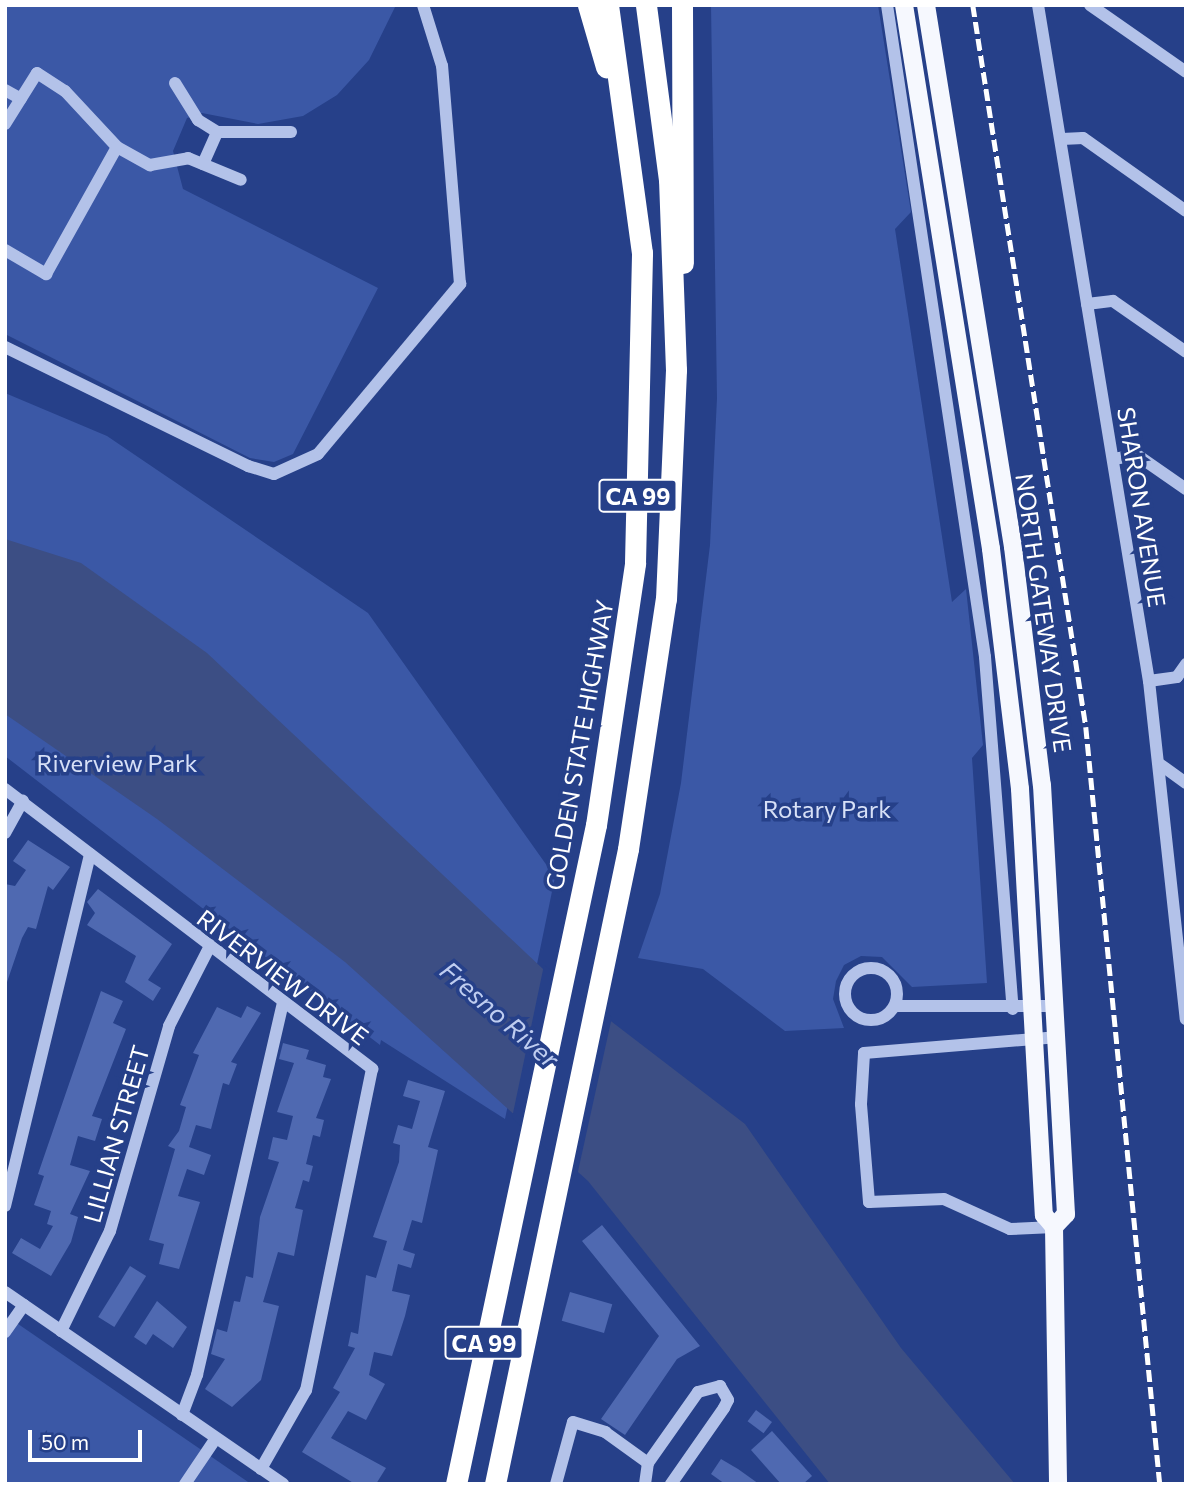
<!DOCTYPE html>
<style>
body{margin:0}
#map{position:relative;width:1191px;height:1489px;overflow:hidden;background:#264089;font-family:Commissioner,sans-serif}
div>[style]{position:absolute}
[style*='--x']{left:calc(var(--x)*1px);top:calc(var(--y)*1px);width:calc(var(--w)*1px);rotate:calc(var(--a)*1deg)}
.green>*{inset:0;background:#3b58a6}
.water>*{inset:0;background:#3c4e84}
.pier>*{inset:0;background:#264089}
.building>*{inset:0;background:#4f69b1;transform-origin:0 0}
.minor>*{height:12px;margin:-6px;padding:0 6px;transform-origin:6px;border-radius:6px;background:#b3c2e9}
.minor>.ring{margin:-6px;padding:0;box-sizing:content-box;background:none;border:12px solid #b3c2e9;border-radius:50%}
.major>*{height:18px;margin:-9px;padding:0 9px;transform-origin:9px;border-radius:9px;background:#f6f8fe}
.highway>*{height:21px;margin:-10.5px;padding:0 10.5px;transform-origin:10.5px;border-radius:10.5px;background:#fff}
.rail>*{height:4.5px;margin-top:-2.25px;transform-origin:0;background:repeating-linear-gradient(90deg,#fff 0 12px,transparent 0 17px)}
span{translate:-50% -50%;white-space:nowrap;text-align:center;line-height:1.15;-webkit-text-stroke:7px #264089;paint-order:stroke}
.shield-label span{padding:2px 5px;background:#264089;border:2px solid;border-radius:5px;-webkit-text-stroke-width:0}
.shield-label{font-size:23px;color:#fff;font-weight:700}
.street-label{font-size:24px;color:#fff}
.park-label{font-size:24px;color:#d7e0f7}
.water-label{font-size:26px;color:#bfcdf0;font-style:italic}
.frame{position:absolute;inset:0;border:7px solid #fff;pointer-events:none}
.scale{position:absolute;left:28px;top:1430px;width:114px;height:32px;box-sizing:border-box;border:4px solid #fff;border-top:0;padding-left:9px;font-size:21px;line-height:24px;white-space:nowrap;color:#fff;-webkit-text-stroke:5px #264089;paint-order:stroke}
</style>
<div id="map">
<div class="green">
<div style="clip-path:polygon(5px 5px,396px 5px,369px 60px,337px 95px,303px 116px,258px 124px,202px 113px,187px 118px,173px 151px,183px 189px,378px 288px,293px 454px,274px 462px,250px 458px,5px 334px)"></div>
<div style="clip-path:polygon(711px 5px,878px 5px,911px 212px,895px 229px,952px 602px,966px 589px,983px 745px,972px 758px,987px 983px,912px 987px,882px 957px,861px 956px,844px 965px,836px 981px,833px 999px,844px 1028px,785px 1031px,703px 969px,638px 958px,660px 894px,681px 783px,710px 545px,717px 398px)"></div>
<div style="clip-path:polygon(5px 393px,107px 436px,368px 613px,555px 877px,505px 1119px,381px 1040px,380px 1045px,5px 756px)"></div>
<div style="clip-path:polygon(5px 1315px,251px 1484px,5px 1484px)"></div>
</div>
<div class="water">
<div style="clip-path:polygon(5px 539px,81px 563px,207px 653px,543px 969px,745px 1124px,901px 1348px,1015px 1484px,830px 1484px,588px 1181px,345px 962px,157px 819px,5px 714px)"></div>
</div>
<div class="pier">
<div style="clip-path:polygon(544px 965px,612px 1017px,577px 1176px,512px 1118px)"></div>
</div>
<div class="building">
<div style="clip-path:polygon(28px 840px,70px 867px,53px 890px,48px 886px,36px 929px,28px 927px,22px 938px,5px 988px,5px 884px,15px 886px,26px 870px,13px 861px)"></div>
<div style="clip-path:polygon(98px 889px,172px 944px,148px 980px,161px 988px,153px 1001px,125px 982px,136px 956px,87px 925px,95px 913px,87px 902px)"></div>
<div style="clip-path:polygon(101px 991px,123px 1001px,113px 1023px,126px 1029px,92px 1116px,102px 1119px,95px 1141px,78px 1136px,70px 1165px,90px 1171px,70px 1214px,78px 1217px,71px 1242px,51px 1276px,12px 1253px,21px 1238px,40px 1249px,53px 1226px,47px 1224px,51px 1211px,34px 1205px,44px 1176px,38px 1174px)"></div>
<div style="clip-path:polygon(247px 1006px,261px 1013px,231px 1062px,237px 1064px,229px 1085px,223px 1083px,211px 1129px,196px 1125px,189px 1147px,211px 1155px,204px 1175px,187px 1169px,178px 1196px,200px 1202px,179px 1269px,159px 1264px,164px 1244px,149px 1240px,175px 1149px,168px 1146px,179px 1131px,186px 1107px,180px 1105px,199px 1055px,193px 1053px,217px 1007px,241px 1018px)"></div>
<div style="clip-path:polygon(283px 1043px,309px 1050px,306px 1059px,326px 1065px,323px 1077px,331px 1079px,316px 1118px,324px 1120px,320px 1137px,313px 1135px,306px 1164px,313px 1166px,309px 1182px,303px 1180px,295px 1208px,303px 1210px,294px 1256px,278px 1252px,263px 1302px,279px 1306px,261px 1380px,232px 1407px,205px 1389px,225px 1359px,211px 1354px,217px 1329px,227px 1332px,234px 1301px,240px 1302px,246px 1276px,253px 1278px,260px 1217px,279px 1162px,268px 1159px,273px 1137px,287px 1140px,293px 1116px,277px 1112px,294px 1063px,279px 1059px)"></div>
<div style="clip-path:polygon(408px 1080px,445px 1091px,428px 1147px,438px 1150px,422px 1223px,412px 1220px,403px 1250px,415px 1254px,411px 1268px,398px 1264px,392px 1291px,410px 1295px,405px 1316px,392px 1356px,374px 1352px,369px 1375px,385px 1384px,366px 1420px,348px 1411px,331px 1438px,386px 1468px,376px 1484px,355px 1484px,302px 1452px,340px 1392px,333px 1388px,355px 1348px,348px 1346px,351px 1332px,358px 1334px,366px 1275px,376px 1278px,387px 1241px,373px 1237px,399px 1162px,400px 1145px,393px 1143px,398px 1125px,412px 1129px,420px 1101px,403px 1096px)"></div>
<div style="clip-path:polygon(602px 1225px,700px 1346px,677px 1359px,625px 1435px,601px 1419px,659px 1336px,582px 1241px)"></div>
<div style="left:130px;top:1266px;width:19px;height:60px;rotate:32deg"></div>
<div style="left:570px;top:1292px;width:44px;height:30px;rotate:16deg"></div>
<div style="clip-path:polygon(157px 1301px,187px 1327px,173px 1348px,153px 1334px,146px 1345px,134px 1337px)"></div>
<div style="left:756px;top:1410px;width:20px;height:14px;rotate:37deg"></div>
<div style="clip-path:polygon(772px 1431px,812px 1476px,803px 1484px,781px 1484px,751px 1450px)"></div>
<div style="clip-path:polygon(721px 1459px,738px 1469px,759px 1484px,725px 1484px,711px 1474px)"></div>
</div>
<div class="minor">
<div style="--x:887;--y:5;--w:659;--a:81.45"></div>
<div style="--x:985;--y:657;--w:353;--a:85.5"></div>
<div style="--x:1038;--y:5;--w:685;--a:80.68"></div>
<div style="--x:1149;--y:681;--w:340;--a:83.8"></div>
<div style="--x:1090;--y:5;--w:117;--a:34.9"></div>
<div style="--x:175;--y:83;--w:44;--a:58.1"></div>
<div style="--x:198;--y:120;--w:22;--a:32"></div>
<div style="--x:217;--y:132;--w:74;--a:0"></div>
<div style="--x:5;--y:90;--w:18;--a:29"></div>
<div style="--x:5;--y:124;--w:60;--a:-57.9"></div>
<div style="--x:37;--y:73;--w:33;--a:33"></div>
<div style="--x:65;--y:91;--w:76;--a:47.1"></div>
<div style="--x:1062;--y:139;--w:21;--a:-3"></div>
<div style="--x:1083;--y:138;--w:126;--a:35.3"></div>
<div style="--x:203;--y:164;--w:35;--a:-66"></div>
<div style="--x:5;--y:250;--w:48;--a:30.3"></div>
<div style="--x:46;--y:274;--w:145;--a:-60.8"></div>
<div style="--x:117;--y:147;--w:38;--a:29"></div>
<div style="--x:150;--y:165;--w:39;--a:-10"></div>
<div style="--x:188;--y:158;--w:57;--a:22.5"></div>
<div style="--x:1087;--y:304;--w:26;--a:-7"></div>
<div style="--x:1113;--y:301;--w:89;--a:34.9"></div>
<div style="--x:5;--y:347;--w:271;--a:26.1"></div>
<div style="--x:248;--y:466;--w:27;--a:17"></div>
<div style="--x:274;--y:474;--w:48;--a:-24.4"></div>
<div style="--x:318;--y:454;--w:222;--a:-50.1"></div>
<div style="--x:460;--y:284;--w:219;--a:-94.7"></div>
<div style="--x:442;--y:66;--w:64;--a:-107.3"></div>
<div style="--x:1113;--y:459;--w:24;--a:-9"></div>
<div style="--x:1137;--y:455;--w:60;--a:34.8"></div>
<div style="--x:1149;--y:681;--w:28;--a:-8"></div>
<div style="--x:1177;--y:677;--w:16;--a:-55"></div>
<div style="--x:1161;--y:765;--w:31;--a:36"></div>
<div style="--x:5;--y:789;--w:462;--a:37.3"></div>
<div style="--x:372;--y:1069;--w:328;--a:101.6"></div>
<div style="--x:306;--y:1390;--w:91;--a:119.7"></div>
<div style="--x:5;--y:833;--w:37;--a:-61"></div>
<div class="ring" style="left:845px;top:968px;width:40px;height:40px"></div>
<div style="--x:895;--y:1006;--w:162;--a:0"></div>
<div style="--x:5;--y:1206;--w:362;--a:-76.4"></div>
<div style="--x:1054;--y:1227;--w:44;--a:177.4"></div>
<div style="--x:1010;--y:1229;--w:72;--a:-155.6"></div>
<div style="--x:944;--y:1199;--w:75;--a:177.7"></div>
<div style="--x:869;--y:1202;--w:98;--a:-94.7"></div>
<div style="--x:861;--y:1104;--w:51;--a:-86.6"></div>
<div style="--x:864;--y:1053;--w:195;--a:-4.7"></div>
<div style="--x:5;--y:1292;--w:338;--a:34.6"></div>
<div style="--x:61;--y:1331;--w:111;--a:-63.9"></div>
<div style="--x:110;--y:1231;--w:213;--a:-73.9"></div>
<div style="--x:169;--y:1026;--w:88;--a:-62.9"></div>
<div style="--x:5;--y:1332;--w:33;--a:-55"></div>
<div style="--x:182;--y:1415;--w:43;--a:-69.4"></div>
<div style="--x:197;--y:1375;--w:382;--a:-77"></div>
<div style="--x:185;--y:1484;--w:55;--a:-56"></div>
<div style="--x:556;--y:1484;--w:64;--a:-74.7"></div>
<div style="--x:573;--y:1422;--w:34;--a:17"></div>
<div style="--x:605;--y:1432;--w:53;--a:35.8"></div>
<div style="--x:645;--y:1484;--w:21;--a:-82"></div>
<div style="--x:648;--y:1463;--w:87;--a:-54.8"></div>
<div style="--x:698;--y:1392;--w:23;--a:-15"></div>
<div style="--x:720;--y:1386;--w:16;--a:60"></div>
<div style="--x:728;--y:1400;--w:9;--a:117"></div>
<div style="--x:724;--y:1408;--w:93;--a:124.9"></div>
</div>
<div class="major">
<div style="--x:904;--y:5;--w:551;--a:80.91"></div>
<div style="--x:991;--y:549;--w:242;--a:83.1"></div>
<div style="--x:1020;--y:789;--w:427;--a:86.8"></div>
<div style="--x:1044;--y:1215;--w:16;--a:50"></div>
<div style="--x:1054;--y:1227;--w:257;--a:89.1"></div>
<div style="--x:926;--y:5;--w:549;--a:80.88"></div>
<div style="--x:1013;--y:547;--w:240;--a:83.1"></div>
<div style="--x:1042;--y:785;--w:430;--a:86.8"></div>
<div style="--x:1066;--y:1214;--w:18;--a:133"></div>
</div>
<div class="highway">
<div style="--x:588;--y:5;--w:65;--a:73.8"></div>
<div style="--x:682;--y:5;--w:258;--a:89.8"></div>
<div style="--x:456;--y:1484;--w:674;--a:-78.01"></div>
<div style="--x:596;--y:825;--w:265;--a:-81.5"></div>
<div style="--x:635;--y:563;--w:310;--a:-88.7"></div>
<div style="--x:642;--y:253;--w:250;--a:-97.8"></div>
<div style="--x:495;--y:1484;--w:649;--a:-78.17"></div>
<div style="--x:628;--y:849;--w:253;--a:-81.4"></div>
<div style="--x:666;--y:599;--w:229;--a:-87.5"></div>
<div style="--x:676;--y:370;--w:190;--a:-92.1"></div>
<div style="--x:669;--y:180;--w:177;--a:-97.5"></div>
</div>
<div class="rail">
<div style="--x:973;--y:5;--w:731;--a:81.1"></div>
<div style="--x:1086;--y:727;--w:761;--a:84.42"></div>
</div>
<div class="shield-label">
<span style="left:638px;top:496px">CA 99</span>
<span style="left:484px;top:1343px">CA 99</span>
</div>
<div class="street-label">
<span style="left:1142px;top:507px;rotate:81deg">SHARON AVENUE</span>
<span style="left:1044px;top:613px;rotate:82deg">NORTH GATEWAY DRIVE</span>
<span style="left:579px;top:745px;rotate:-80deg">GOLDEN STATE HIGHWAY</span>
<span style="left:283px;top:977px;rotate:37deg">RIVERVIEW DRIVE</span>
<span style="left:116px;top:1134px;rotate:-74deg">LILLIAN STREET</span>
</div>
<div class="park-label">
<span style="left:117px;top:763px">Riverview Park</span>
<span style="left:827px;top:809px">Rotary Park</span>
</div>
<div class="water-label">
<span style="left:500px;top:1014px;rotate:41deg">Fresno River</span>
</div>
<div class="frame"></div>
<div class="scale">50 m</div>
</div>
